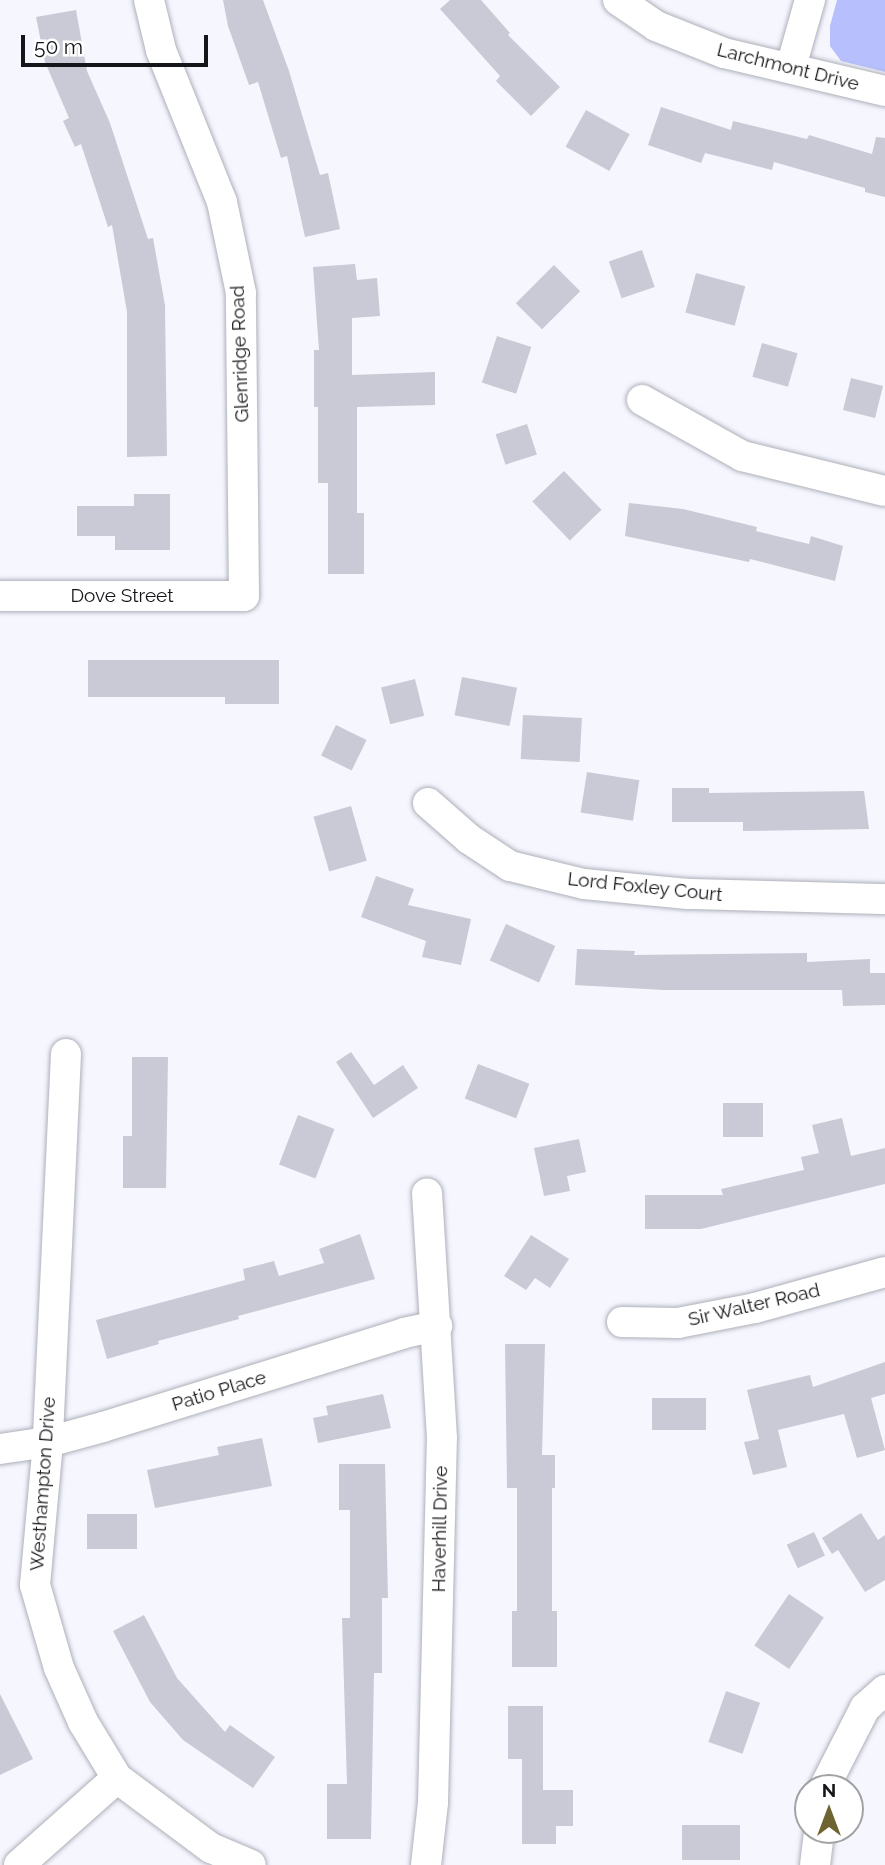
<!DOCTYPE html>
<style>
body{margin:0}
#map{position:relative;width:885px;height:1865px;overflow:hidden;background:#f5f6fe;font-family:Raleway,sans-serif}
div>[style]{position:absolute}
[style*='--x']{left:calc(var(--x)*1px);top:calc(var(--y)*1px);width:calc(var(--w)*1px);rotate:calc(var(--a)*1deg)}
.green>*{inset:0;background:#b7bffc}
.building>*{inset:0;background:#c9cad5;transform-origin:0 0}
.roads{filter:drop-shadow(0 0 2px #aeb0b9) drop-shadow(0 0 2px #aeb0b9)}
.minor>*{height:30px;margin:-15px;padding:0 15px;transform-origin:15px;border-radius:15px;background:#fff}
span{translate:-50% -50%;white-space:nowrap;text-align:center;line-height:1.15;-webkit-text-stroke:6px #fff;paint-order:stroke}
.street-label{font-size:19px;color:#151619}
.north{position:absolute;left:794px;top:1774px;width:70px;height:70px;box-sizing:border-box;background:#fff;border:2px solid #a1a2a3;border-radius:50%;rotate:0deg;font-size:19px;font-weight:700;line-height:28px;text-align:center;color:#151619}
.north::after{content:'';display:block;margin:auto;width:24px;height:32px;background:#6e6431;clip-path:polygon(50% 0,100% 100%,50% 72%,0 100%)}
.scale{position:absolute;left:21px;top:35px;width:187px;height:32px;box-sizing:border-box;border:4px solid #151619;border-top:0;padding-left:9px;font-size:21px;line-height:24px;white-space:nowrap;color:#151619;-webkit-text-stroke:5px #fff;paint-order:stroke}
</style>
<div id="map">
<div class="green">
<div style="clip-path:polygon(837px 0,885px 0,885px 72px,841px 61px,830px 46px,830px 26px)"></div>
</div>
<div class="building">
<div style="clip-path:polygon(223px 0,263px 0,289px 71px,320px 175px,328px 173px,340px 229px,305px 237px,287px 156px,281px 158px,258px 82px,249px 85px,228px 26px)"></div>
<div style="clip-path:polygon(450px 0,481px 0,510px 33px,508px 35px,560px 87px,531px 116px,496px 81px,500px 76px,440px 9px)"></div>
<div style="clip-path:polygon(76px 10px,87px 71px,110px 123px,148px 239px,153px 238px,165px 305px,167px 456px,127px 457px,127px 312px,112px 225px,108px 227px,81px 144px,75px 147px,63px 121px,69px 118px,45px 62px,36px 17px)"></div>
<div style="clip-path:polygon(661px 107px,731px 130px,733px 121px,807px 139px,809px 135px,872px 154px,876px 137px,885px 138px,885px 197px,865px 192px,865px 188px,774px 162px,772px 170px,705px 153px,701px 163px,648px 145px)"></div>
<div style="left:586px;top:110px;width:50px;height:42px;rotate:29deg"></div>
<div style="left:642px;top:250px;width:39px;height:35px;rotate:71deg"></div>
<div style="clip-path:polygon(355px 264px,357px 280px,377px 278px,380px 316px,352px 318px,352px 375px,435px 372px,435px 405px,357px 407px,357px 513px,364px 513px,364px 574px,328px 574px,328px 483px,318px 483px,318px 407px,314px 407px,314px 350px,319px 350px,313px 267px)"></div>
<div style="left:554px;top:265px;width:37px;height:54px;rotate:45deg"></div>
<div style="left:696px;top:273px;width:51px;height:41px;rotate:15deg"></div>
<div style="left:497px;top:336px;width:36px;height:49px;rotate:18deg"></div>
<div style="left:762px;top:343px;width:37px;height:35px;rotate:16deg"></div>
<div style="left:851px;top:378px;width:33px;height:33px;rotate:14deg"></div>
<div style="left:527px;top:424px;width:32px;height:33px;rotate:72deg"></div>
<div style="left:564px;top:471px;width:54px;height:44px;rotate:46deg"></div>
<div style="clip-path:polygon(134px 494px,170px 494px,170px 550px,115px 550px,115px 536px,77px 536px,77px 506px,134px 506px)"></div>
<div style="clip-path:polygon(629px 503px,683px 509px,757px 527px,756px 531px,809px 544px,811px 536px,843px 546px,835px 581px,750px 559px,749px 562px,625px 536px)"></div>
<div style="clip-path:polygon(88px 660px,279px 660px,279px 704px,225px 704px,225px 697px,88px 697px)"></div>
<div style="left:462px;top:677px;width:56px;height:39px;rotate:11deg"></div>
<div style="left:415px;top:679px;width:38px;height:35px;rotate:76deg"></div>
<div style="left:523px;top:715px;width:59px;height:44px;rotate:3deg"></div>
<div style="left:336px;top:725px;width:34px;height:34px;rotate:26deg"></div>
<div style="left:587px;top:772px;width:53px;height:41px;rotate:9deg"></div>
<div style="clip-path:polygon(672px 788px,709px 788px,709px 793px,864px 791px,869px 829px,743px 831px,743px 822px,672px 822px)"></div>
<div style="left:351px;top:806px;width:57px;height:39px;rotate:74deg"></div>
<div style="clip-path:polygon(376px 876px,414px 889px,408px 905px,471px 919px,461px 965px,422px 957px,426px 941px,361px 917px)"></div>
<div style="left:506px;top:924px;width:54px;height:40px;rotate:24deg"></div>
<div style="clip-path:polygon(577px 949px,635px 951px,634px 955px,807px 953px,807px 962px,870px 959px,870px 973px,885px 973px,885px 1005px,843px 1006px,842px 990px,664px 990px,575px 985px)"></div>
<div style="clip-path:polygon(351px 1052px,374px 1085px,403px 1065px,418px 1088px,373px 1118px,336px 1062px)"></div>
<div style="clip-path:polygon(132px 1057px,168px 1057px,166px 1188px,123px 1188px,123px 1136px,132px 1136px)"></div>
<div style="left:478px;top:1064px;width:55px;height:37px;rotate:21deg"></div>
<div style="left:723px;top:1103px;width:40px;height:34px"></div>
<div style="left:298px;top:1115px;width:39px;height:53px;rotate:21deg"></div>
<div style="clip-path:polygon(842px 1118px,851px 1156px,885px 1148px,885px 1184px,701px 1229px,645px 1229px,645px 1195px,723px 1195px,721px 1189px,804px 1170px,801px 1157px,819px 1153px,812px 1125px)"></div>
<div style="clip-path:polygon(579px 1139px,586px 1172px,567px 1176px,570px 1191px,544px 1196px,534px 1148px)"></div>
<div style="clip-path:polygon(360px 1234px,375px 1279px,238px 1316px,239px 1319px,158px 1341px,159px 1344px,107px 1359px,96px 1320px,245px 1280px,243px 1269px,274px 1261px,279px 1276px,324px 1263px,319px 1249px)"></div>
<div style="clip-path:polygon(531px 1235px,569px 1259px,550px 1288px,535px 1278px,526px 1290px,504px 1276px)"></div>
<div style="clip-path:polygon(505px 1344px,545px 1344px,542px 1455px,555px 1455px,555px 1488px,552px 1488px,552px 1611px,557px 1611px,557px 1667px,512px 1667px,512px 1611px,517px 1611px,517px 1488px,507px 1488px)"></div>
<div style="clip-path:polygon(885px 1362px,885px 1394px,871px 1398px,885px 1450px,857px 1458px,844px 1414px,778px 1430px,787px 1467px,753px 1475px,744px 1442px,759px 1439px,747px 1390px,810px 1375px,813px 1387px)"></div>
<div style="clip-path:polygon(383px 1394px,391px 1428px,318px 1443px,313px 1418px,328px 1415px,326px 1406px)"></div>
<div style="left:652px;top:1398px;width:54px;height:32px"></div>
<div style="clip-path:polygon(262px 1438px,272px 1486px,155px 1508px,147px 1470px,219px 1455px,217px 1447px)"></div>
<div style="clip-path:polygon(339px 1464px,385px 1464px,388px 1598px,382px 1598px,382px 1673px,374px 1673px,371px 1839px,327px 1839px,327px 1784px,347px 1784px,342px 1618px,350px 1618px,350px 1510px,339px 1510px)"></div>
<div style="clip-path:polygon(861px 1513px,878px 1540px,885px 1535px,885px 1580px,865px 1592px,838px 1550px,832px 1554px,822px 1538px)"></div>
<div style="left:87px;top:1514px;width:50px;height:35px"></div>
<div style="left:814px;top:1532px;width:26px;height:30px;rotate:65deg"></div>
<div style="left:789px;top:1594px;width:42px;height:62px;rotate:34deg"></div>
<div style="clip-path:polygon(144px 1615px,177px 1678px,225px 1732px,230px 1725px,275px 1757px,253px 1788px,183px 1740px,150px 1702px,113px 1631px)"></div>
<div style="left:726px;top:1691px;width:36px;height:54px;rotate:19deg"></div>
<div style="clip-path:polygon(0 1694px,33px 1759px,0 1775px)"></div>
<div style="clip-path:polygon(508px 1706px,543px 1706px,543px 1790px,573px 1790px,573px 1826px,556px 1826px,556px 1844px,522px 1844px,522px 1759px,508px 1759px)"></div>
<div style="left:682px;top:1825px;width:58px;height:35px"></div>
</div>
<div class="roads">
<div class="minor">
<div style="--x:618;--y:0;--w:46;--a:34.4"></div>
<div style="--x:656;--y:26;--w:73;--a:21.7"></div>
<div style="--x:724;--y:53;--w:165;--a:13.3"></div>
<div style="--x:791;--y:67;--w:70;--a:-74.2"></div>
<div style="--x:642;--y:400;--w:115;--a:29.2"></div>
<div style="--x:742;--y:456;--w:147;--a:13.8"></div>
<div style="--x:0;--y:596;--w:244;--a:0"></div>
<div style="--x:244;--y:596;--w:303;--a:-90.6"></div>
<div style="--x:241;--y:293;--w:93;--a:-101.8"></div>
<div style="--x:222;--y:202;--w:164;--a:-111.9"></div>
<div style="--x:161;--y:50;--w:51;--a:-103.5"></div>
<div style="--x:428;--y:803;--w:55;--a:41.3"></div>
<div style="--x:469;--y:839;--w:49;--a:33.4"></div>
<div style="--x:510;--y:866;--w:76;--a:13.7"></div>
<div style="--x:584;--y:884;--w:104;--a:5.5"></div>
<div style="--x:688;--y:894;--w:197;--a:1.5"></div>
<div style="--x:66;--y:1054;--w:388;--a:92.7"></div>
<div style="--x:48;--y:1442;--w:144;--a:95.2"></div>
<div style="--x:35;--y:1585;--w:86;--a:73.9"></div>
<div style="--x:59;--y:1668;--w:59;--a:66"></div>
<div style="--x:83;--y:1722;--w:66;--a:58.7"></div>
<div style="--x:117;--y:1778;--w:117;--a:36.7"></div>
<div style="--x:211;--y:1848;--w:43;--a:23"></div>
<div style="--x:622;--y:1322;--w:56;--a:1"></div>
<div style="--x:678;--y:1323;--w:78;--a:-11"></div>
<div style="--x:755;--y:1308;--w:135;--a:-15.5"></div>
<div style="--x:0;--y:1449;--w:49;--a:-8.3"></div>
<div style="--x:48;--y:1442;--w:57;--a:-15.3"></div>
<div style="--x:103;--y:1427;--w:315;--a:-17.3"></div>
<div style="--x:404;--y:1333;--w:34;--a:-12"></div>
<div style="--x:824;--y:1788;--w:90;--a:-62.9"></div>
<div style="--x:865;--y:1708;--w:27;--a:-42"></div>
<div style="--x:19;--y:1865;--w:131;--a:-41.6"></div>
<div style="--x:426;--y:1865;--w:62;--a:-83.6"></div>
<div style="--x:433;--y:1803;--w:365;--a:-88.6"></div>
<div style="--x:442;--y:1438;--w:245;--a:-93.5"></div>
<div style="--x:815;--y:1865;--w:35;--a:-83"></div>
</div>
</div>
<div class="street-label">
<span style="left:788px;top:67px;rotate:14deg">Larchmont Drive</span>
<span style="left:240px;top:354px;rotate:-92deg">Glenridge Road</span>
<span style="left:122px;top:596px">Dove Street</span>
<span style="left:645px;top:887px;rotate:6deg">Lord Foxley Court</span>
<span style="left:754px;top:1305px;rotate:-13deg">Sir Walter Road</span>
<span style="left:219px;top:1391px;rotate:-17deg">Patio Place</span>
<span style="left:43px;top:1484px;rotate:-86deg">Westhampton Drive</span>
<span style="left:440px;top:1529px;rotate:-89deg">Haverhill Drive</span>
</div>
<div class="north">N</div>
<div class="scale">50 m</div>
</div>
